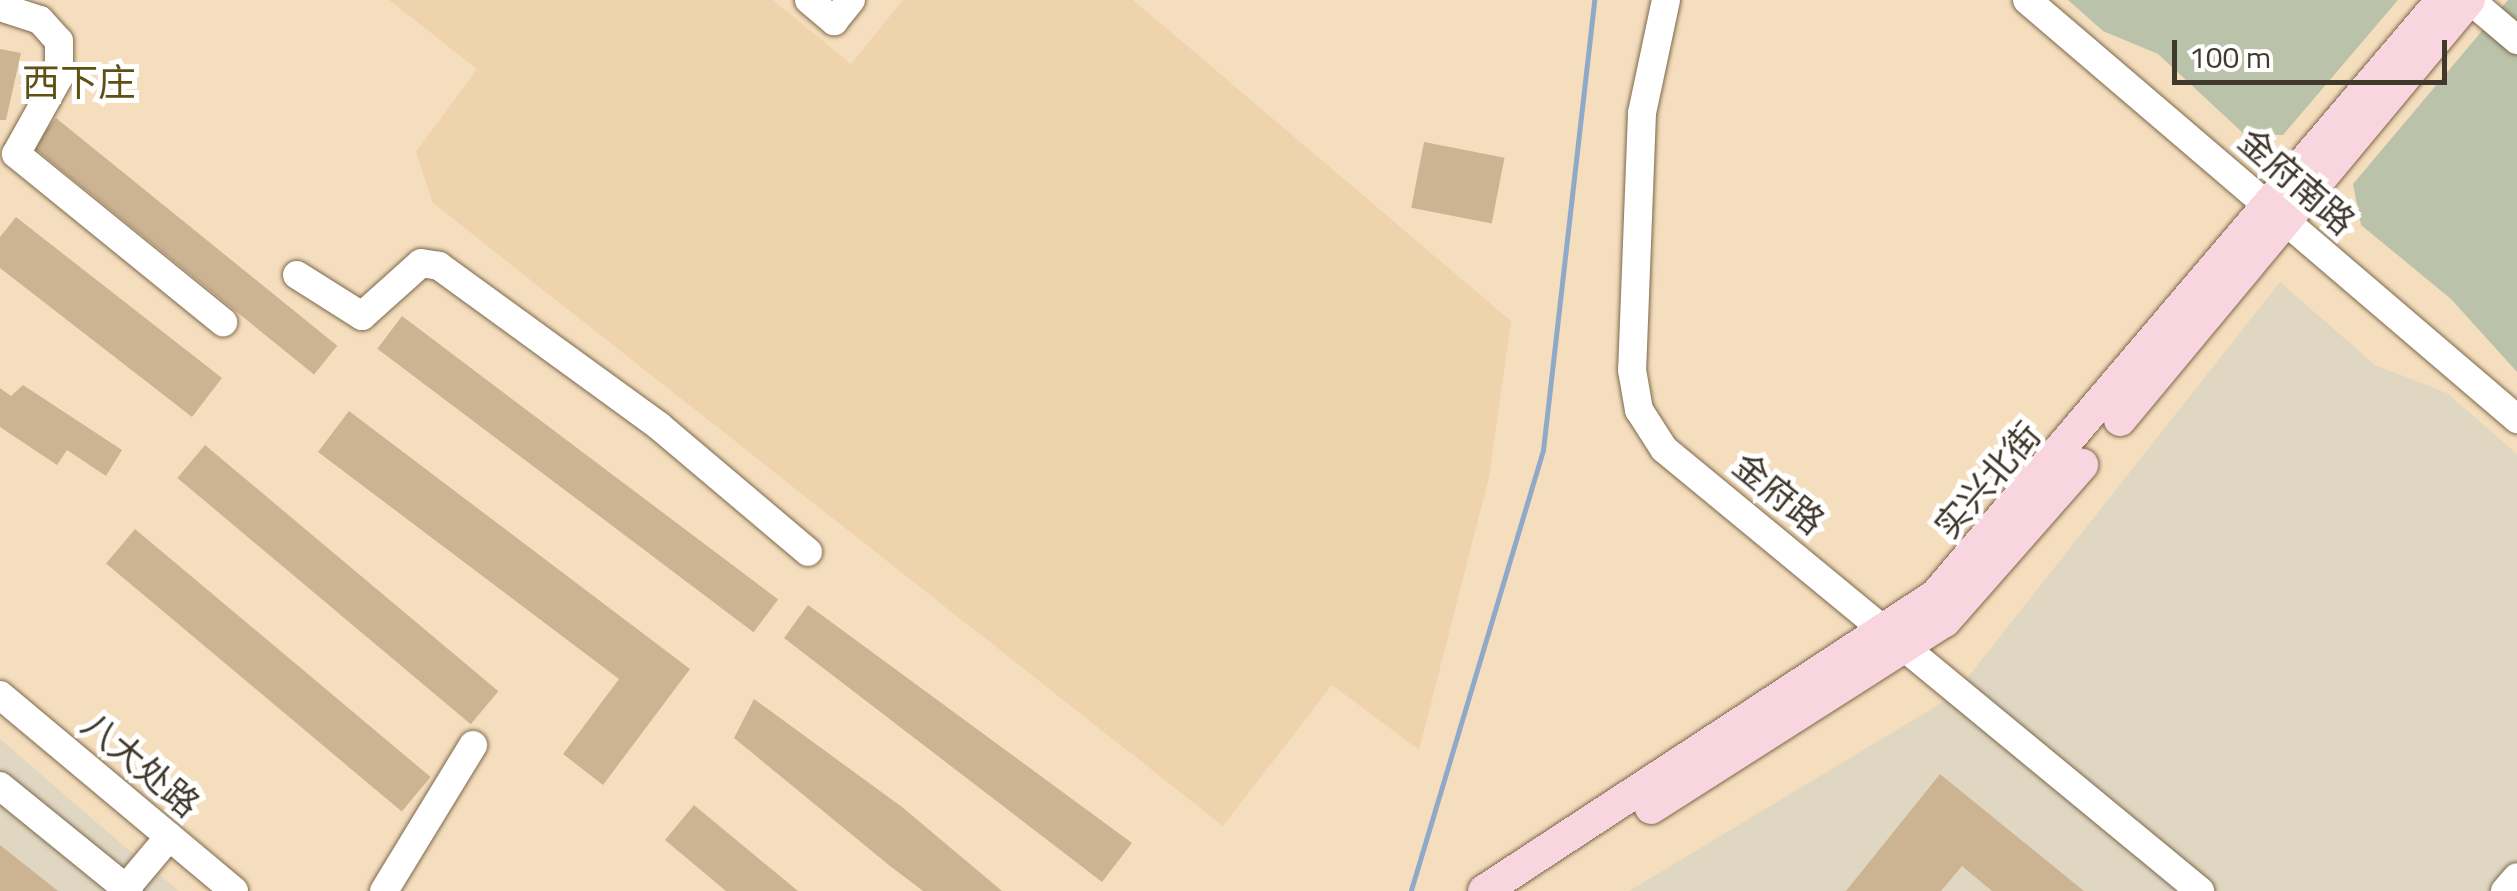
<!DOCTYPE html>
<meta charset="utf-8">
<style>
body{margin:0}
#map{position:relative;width:2517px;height:891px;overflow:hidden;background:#f5debe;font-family:"Titillium Web","Noto Sans SC",sans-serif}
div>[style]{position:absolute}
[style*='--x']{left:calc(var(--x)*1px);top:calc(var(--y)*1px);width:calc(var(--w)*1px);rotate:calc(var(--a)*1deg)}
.commercial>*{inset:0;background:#e0d7c2}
.built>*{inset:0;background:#eed3ad}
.green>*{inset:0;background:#bac3aa}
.stream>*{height:5px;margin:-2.5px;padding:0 2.5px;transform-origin:2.5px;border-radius:2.5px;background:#90a9c8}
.building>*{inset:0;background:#ccb493;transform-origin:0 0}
.roads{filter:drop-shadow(0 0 2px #7c684b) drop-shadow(0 0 2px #7c684b)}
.minor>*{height:28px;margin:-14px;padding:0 14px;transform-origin:14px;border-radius:14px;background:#fff}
.major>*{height:32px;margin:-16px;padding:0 16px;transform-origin:16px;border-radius:16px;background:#f9d5df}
span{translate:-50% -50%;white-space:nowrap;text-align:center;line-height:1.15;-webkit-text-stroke:10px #fff;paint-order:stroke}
.street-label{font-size:35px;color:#41382c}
.neighbourhood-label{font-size:38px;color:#5f5113}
.scale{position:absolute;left:2172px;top:40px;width:275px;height:45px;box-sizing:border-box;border:5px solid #41382c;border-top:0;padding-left:12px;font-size:30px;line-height:35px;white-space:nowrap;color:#41382c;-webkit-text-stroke:8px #fff;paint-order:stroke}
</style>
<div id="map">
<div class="commercial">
<div style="clip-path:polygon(2280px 282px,2375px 365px,2447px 393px,2517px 454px,2517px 891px,1629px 891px,1953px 696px)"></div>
<div style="clip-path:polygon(0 739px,124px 846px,179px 891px,0 891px)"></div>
</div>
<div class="built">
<div style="clip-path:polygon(389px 0,773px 0,851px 64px,903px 0,1133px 0,1511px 321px,1489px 477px,1419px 750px,1332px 685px,1223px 826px,433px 203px,416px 152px,477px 69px)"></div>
</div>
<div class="green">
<div style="clip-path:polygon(2068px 0,2398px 0,2283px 135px,2244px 134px,2158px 54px,2103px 31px)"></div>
<div style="clip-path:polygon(2508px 0,2517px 0,2517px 372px,2451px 299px,2361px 225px,2353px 184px)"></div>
</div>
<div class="stream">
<div style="--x:1411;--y:890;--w:459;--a:-73.3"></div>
<div style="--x:1543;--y:450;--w:453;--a:-83.5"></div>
</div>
<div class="building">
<div style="clip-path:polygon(0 49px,21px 53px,6px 120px,0 120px)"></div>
<div style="left:56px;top:118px;width:362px;height:37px;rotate:39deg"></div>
<div style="left:1424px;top:142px;width:82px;height:67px;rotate:11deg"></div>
<div style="clip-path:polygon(16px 217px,222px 378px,192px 417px,0 268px,0 237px)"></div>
<div style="left:402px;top:316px;width:471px;height:41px;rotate:37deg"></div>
<div style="clip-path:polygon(23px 385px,122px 450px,106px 476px,67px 450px,57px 465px,0 427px,0 388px,11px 396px)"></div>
<div style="clip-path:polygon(349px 411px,690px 669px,603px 785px,563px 754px,619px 679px,318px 452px)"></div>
<div style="left:205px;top:445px;width:383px;height:43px;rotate:40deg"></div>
<div style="left:135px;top:529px;width:386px;height:45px;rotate:40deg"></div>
<div style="clip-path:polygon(808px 605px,1132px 843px,1102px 882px,784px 638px)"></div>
<div style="clip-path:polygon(754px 699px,902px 807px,1002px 891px,923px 891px,890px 866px,734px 738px)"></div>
<div style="clip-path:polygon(1940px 774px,2084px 891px,1992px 891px,1962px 866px,1941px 891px,1846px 891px)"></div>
<div style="clip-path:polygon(694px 805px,798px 891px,726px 891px,665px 840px)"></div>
<div style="clip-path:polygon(0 845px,58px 891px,0 891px)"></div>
</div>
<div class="roads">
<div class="minor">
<div style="--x:809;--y:0;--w:33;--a:40"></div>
<div style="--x:834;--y:21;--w:27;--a:-51"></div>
<div style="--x:1666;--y:0;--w:116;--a:102"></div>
<div style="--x:1642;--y:113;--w:257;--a:92.2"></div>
<div style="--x:1632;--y:370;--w:41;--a:80.1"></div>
<div style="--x:1639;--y:410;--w:46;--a:57.3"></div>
<div style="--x:1664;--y:449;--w:695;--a:39.51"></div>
<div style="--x:2027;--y:0;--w:645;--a:40.53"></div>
<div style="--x:2470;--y:0;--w:62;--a:40.4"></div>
<div style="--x:0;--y:7;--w:42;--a:18"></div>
<div style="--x:40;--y:20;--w:28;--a:48"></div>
<div style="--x:59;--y:41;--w:36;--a:90"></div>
<div style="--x:59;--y:77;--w:88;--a:119.2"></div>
<div style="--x:16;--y:154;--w:267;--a:39.1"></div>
<div style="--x:297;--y:275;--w:77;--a:32.2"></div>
<div style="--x:362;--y:316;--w:79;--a:-41.9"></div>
<div style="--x:421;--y:263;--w:18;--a:9"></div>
<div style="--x:439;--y:266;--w:272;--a:36"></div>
<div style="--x:659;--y:426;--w:195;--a:40.2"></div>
<div style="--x:0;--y:695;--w:305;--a:39.9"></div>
<div style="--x:0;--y:786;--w:166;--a:39.1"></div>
<div style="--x:126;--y:888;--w:67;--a:-49.9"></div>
<div style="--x:384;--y:891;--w:171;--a:-58.6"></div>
<div style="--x:2505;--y:891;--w:18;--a:-49"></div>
</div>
<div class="major">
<div style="--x:2120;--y:420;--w:546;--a:-50.28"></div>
<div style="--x:1651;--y:808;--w:348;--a:-32.5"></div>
<div style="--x:1945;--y:621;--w:208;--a:-48.7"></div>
<div style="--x:1484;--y:891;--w:540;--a:-33.22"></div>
<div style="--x:1936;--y:595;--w:781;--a:-49.62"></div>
</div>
</div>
<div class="street-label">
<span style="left:2297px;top:181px;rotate:41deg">金府南路</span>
<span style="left:1987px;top:480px;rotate:-49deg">实兴北街</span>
<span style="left:1779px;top:493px;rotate:39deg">金府路</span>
<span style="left:141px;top:764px;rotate:40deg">八大处路</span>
</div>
<div class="neighbourhood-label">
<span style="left:79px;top:83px">西下庄</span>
</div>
<div class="scale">100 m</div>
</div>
